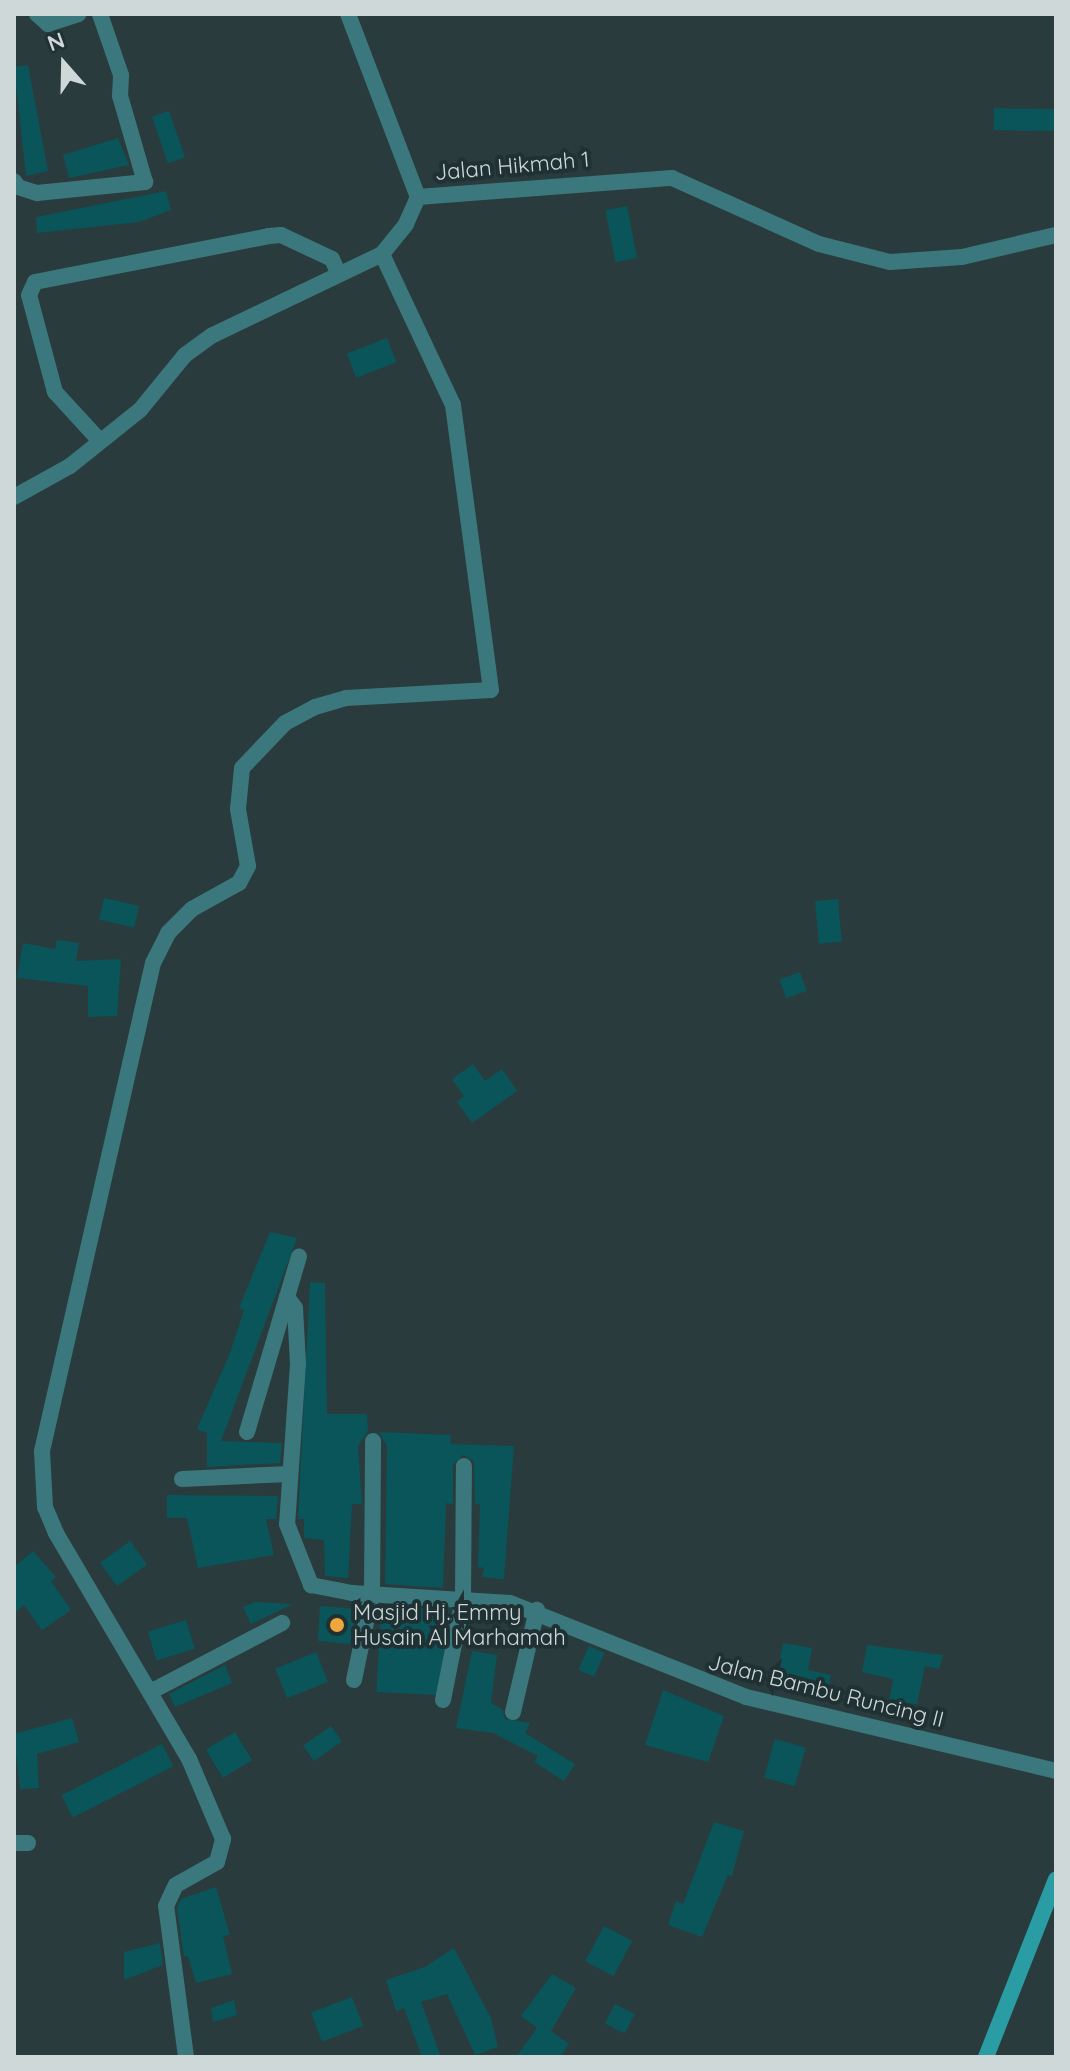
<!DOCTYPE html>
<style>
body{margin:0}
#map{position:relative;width:1070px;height:2071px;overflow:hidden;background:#2a3b3d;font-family:Quicksand,sans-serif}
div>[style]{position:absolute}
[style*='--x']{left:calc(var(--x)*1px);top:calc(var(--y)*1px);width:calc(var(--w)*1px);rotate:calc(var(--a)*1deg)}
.building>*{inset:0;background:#09555a;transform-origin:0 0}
.street>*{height:16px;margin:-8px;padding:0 8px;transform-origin:8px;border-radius:8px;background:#3a787d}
.secondary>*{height:16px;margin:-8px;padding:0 8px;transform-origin:8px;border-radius:8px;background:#2a9ca4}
.dots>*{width:22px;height:22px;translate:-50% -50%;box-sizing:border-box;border:4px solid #203133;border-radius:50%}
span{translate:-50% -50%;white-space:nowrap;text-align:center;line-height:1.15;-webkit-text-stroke:8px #203133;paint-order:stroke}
.street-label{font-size:22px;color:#ced8d9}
.poi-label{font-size:22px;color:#ced8d9}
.left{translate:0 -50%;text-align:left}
.frame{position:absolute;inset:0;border:16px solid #ced8d9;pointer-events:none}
.north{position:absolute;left:24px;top:24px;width:80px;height:80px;-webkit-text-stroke:6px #203133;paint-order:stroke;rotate:340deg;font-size:22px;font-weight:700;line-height:32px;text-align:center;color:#ced8d9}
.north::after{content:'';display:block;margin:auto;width:28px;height:36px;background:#ced8d9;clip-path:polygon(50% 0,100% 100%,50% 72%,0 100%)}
</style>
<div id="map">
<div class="building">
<div style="clip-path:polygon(28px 65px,48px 171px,26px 176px,14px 67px)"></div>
<div style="left:994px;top:108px;width:62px;height:22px;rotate:1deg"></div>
<div style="left:169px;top:111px;width:49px;height:18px;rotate:71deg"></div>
<div style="clip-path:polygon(118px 138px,129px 165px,69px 178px,63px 155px)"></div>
<div style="clip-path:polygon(166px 191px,171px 210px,139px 222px,37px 233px,36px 217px)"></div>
<div style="left:627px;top:206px;width:53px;height:22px;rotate:79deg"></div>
<div style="left:387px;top:338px;width:26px;height:43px;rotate:69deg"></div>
<div style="left:104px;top:898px;width:36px;height:22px;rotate:13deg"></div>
<div style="left:838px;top:899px;width:43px;height:23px;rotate:85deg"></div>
<div style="clip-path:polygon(57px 940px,79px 943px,76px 961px,121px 959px,117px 1016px,88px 1017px,88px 986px,17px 978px,23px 943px,55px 949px)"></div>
<div style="left:800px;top:972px;width:20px;height:22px;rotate:70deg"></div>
<div style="clip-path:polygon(473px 1064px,485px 1081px,502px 1069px,517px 1091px,472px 1123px,457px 1102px,464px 1096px,452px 1079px)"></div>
<div style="clip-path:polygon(270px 1232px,297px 1238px,221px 1441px,282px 1443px,280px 1463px,207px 1467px,207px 1433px,197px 1429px,230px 1353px,244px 1310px,239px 1308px)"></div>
<div style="clip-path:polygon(310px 1282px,325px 1283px,327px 1414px,367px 1414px,368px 1431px,358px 1446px,362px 1504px,352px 1504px,348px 1578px,325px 1576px,324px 1540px,304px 1538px,304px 1519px,298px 1519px)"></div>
<div style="clip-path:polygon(379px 1432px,451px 1435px,450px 1444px,514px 1446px,504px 1579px,482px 1577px,484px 1568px,478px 1567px,480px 1504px,475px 1504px,474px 1461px,463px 1455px,453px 1465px,453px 1504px,446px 1503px,443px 1588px,385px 1584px,387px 1446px)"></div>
<div style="clip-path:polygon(167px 1495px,278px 1496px,276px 1519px,266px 1519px,274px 1555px,198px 1568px,187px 1518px,167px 1518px)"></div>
<div style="left:130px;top:1541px;width:29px;height:37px;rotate:54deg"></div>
<div style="clip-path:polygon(33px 1551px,56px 1577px,51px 1581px,71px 1610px,42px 1630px,24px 1605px,14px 1614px,14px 1567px)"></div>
<div style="clip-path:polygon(255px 1602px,293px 1604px,251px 1624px,243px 1607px)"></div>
<div style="clip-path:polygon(320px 1606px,357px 1609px,350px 1644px,318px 1641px)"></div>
<div style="left:381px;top:1606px;width:68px;height:86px;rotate:3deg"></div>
<div style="left:186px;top:1620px;width:30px;height:40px;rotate:73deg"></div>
<div style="clip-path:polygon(783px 1643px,812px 1648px,808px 1670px,831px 1675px,827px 1697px,775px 1686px)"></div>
<div style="clip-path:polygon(867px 1645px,943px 1655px,939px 1669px,925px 1666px,917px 1704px,889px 1701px,893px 1679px,862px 1672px)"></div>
<div style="left:589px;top:1646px;width:17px;height:26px;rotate:24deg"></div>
<div style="clip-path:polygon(472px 1651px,497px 1655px,491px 1703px,502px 1709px,505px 1719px,530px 1723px,525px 1733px,575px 1764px,564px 1781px,534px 1762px,538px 1756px,493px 1733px,456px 1728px)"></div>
<div style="left:316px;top:1652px;width:32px;height:44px;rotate:68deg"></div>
<div style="clip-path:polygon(225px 1665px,232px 1683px,175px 1707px,169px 1694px)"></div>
<div style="clip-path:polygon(663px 1690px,724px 1716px,708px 1762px,645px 1745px)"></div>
<div style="clip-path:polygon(72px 1718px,79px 1742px,37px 1754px,39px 1788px,20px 1789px,14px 1734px)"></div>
<div style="left:331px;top:1726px;width:19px;height:34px;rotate:55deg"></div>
<div style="left:235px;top:1732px;width:33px;height:34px;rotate:59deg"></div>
<div style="left:775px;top:1739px;width:32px;height:40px;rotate:16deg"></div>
<div style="left:162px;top:1744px;width:25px;height:113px;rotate:63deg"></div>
<div style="clip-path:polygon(714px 1822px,744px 1831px,732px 1876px,728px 1875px,702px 1937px,668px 1925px,676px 1901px,683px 1904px)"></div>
<div style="clip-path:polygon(216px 1887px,230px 1935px,223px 1936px,232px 1974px,196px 1983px,188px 1956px,184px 1957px,177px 1908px,181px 1899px)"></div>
<div style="left:604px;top:1926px;width:32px;height:40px;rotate:28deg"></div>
<div style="clip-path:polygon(160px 1943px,163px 1965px,124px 1980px,124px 1952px)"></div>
<div style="clip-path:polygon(454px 1948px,491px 2018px,498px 2047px,475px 2055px,447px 1994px,421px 2002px,441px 2057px,422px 2057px,404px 2008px,396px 2011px,386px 1980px,425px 1967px)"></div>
<div style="clip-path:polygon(552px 1974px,576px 1988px,551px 2031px,569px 2044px,560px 2057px,516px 2057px,537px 2028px,521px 2016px)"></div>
<div style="left:352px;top:1997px;width:31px;height:44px;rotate:69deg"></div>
<div style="clip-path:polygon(234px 2000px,237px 2015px,213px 2022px,211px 2008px)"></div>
<div style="left:615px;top:2004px;width:22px;height:22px;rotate:27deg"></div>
</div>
<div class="street">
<div style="--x:37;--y:14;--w:15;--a:42"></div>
<div style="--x:48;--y:24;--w:32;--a:-18"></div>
<div style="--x:348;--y:14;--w:196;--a:69.1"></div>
<div style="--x:14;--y:181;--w:7;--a:56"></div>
<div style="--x:18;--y:187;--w:20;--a:18"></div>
<div style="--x:37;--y:193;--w:109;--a:-5.8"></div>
<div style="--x:145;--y:182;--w:90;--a:-106.2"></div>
<div style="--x:120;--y:96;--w:21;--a:-87"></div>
<div style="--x:121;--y:75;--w:65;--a:-109"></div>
<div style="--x:100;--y:441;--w:67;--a:-132.6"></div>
<div style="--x:55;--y:392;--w:100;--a:-105"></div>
<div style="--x:29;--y:295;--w:14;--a:-65"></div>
<div style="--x:35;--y:282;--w:238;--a:-11.1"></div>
<div style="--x:269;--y:236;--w:12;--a:-5"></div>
<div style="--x:281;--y:235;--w:56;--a:25.2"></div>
<div style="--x:332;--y:259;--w:17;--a:66"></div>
<div style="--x:14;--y:497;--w:64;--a:-29"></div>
<div style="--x:70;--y:466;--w:90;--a:-38.7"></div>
<div style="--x:140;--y:410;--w:71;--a:-50.7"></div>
<div style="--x:185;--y:355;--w:34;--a:-36"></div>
<div style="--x:213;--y:335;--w:187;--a:-25.6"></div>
<div style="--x:382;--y:254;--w:38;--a:-51"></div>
<div style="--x:406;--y:224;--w:30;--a:-66"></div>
<div style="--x:418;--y:197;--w:255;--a:-4.3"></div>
<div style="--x:672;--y:178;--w:161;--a:24.2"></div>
<div style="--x:819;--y:244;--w:73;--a:14.2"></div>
<div style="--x:890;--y:262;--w:72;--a:-4"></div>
<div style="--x:962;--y:257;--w:97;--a:-13.2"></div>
<div style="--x:287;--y:1297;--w:14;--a:54"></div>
<div style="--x:295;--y:1308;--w:56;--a:86.9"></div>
<div style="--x:298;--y:1364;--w:160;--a:93.9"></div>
<div style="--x:287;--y:1524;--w:66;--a:68.5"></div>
<div style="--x:311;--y:1585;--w:42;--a:11"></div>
<div style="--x:352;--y:1593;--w:158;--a:3.6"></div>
<div style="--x:510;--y:1603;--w:254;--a:21.7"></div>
<div style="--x:746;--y:1697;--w:319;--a:13.4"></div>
<div style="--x:247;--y:1432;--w:183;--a:-73.5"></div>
<div style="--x:182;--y:1479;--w:107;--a:-2.7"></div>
<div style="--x:354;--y:1680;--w:89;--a:-78.3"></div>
<div style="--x:372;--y:1593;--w:152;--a:-89.6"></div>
<div style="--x:152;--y:1691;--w:147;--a:-27.6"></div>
<div style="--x:443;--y:1700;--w:103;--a:-78.8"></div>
<div style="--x:463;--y:1599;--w:133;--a:-89.6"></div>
<div style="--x:513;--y:1712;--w:105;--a:-76.8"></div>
<div style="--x:14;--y:1843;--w:14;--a:0"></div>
<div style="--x:186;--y:2057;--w:152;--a:-97.5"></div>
<div style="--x:166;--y:1906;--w:23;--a:-65"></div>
<div style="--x:176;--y:1885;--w:47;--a:-29.3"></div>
<div style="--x:217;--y:1862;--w:24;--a:-75"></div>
<div style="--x:223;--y:1839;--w:87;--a:-113"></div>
<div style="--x:189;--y:1759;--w:262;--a:-120.5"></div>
<div style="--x:56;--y:1533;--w:28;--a:-113"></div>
<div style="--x:45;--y:1507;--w:56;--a:-93.1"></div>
<div style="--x:42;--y:1451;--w:500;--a:-77.19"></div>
<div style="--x:153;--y:963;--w:34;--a:-63"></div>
<div style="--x:168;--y:933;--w:34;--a:-45"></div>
<div style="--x:192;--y:909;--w:54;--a:-29"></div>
<div style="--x:239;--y:883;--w:19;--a:-62"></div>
<div style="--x:248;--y:866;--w:58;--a:-100"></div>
<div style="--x:238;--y:809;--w:41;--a:-84.4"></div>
<div style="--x:242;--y:768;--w:62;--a:-46.3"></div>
<div style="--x:285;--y:723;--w:34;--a:-28"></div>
<div style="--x:315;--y:707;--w:32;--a:-16"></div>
<div style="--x:346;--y:698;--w:145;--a:-3.2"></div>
<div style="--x:491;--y:690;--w:288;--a:-97.6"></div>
<div style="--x:453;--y:405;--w:167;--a:-115.2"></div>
</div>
<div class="secondary">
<div style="--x:986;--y:2057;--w:191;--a:-68.5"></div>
</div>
<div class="dots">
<div style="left:337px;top:1625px;background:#efa73d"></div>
</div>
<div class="street-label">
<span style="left:512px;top:166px;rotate:-5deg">Jalan Hikmah 1</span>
<span style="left:826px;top:1691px;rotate:14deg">Jalan Bambu Runcing II</span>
</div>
<div class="poi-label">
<span class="left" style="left:353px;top:1625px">Masjid Hj. Emmy<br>Husain Al Marhamah</span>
</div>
<div class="frame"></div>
<div class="north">N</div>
</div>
